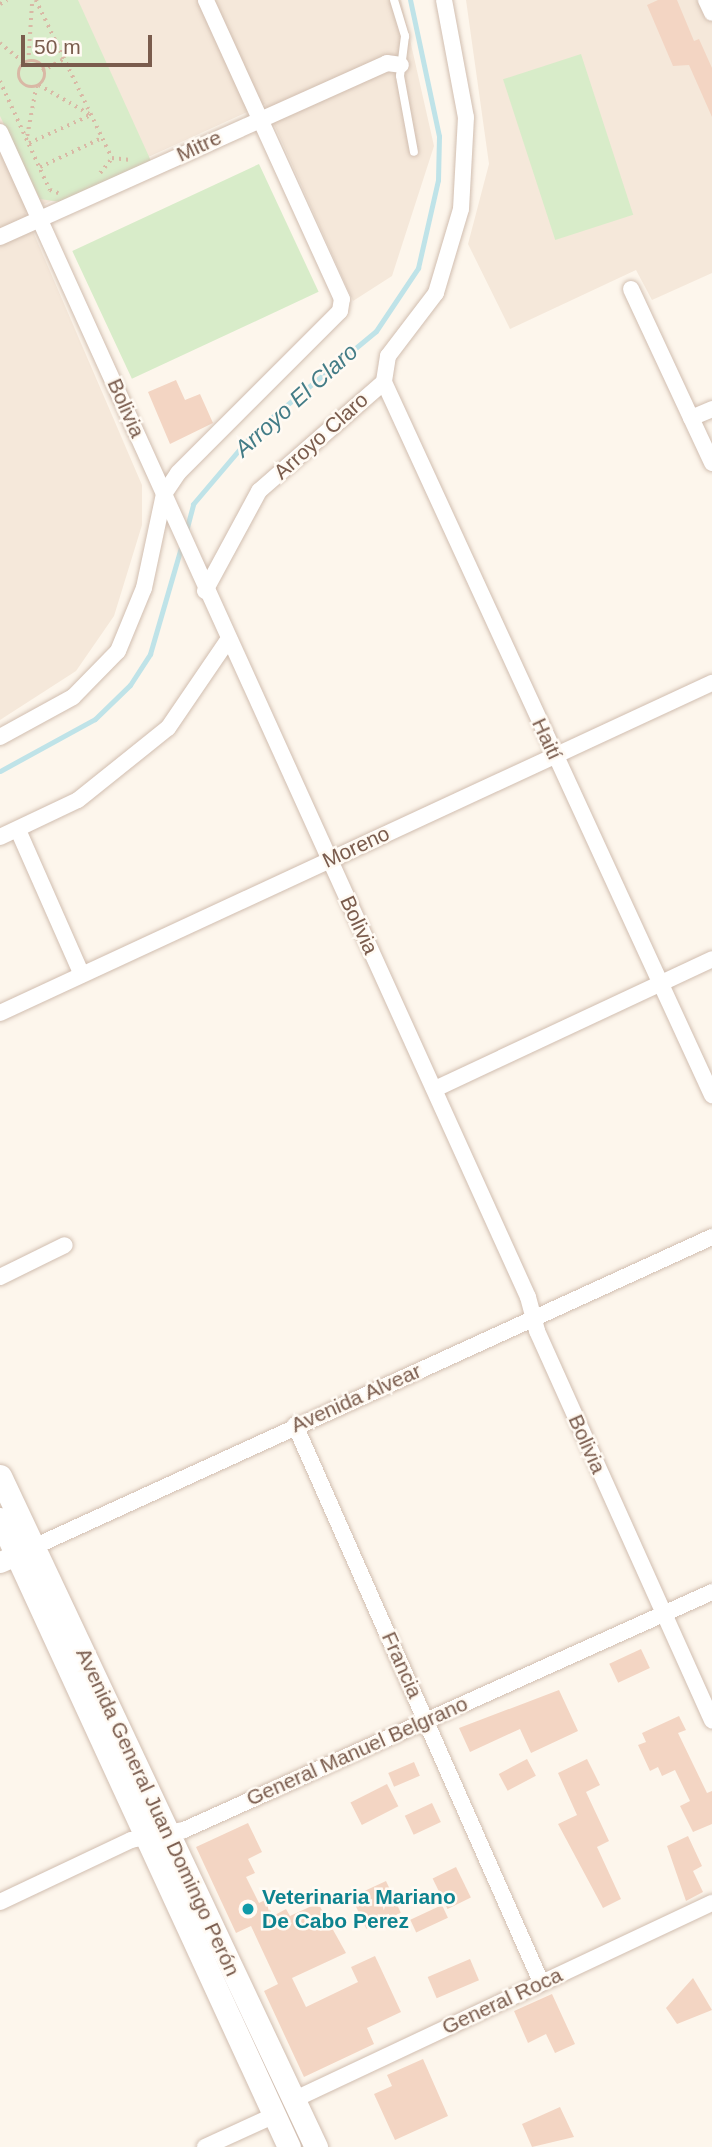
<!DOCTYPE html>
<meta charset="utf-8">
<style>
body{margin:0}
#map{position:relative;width:712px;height:2147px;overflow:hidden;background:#fdf6ec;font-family:Arial,sans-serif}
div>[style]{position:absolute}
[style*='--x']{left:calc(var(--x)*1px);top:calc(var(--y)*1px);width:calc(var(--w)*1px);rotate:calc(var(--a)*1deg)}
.residential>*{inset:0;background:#f5e8da}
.green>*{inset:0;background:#d8ecc9;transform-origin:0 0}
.stream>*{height:5px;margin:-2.5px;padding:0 2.5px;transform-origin:2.5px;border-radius:2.5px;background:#bfe3e8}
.building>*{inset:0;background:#f3d5c3;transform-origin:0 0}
.path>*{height:3.5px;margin-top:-1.75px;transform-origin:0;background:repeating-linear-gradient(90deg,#d9b8a5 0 2px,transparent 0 7px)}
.path>.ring{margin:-1.75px;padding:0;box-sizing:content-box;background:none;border:3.5px solid #d9b8a5;border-radius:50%}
.roads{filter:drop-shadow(0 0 2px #d1beb0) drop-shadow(0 0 2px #d1beb0)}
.service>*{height:8px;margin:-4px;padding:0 4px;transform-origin:4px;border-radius:4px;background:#fff}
.minor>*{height:16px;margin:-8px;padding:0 8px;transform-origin:8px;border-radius:8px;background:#fff}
.tertiary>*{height:21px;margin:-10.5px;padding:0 10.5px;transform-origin:10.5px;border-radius:10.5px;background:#fff}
.secondary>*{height:23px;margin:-11.5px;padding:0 11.5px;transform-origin:11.5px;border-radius:11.5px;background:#fff}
.dots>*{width:19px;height:19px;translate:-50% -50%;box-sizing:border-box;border:4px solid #fffaf3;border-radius:50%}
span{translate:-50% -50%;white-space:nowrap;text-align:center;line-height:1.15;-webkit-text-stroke:5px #fffaf3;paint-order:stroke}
.street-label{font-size:21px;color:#7a5c4d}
.culture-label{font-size:21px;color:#0d838f;font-weight:700}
.left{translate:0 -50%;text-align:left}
.water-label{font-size:23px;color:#437c86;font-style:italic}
.scale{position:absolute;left:21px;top:35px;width:131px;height:32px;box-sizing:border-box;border:4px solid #7a5c4d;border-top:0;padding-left:9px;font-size:21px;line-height:24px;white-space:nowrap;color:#7a5c4d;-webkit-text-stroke:5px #fffaf3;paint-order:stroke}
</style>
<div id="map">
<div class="residential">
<div style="clip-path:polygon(0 0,401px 0,434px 146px,392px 276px,353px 301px,265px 104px,25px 213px,142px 485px,142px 525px,114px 616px,76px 671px,0 720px)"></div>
<div style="clip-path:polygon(466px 0,712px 0,712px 273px,652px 300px,636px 270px,510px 329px,468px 244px,489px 164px)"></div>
</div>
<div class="green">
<div style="clip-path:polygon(0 0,78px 0,151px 161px,60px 202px,40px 199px,0 116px)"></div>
<div style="left:581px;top:54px;width:169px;height:82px;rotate:72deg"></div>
<div style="left:259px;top:164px;width:141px;height:206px;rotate:65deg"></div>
</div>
<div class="stream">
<div style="--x:186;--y:531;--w:28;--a:-75"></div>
<div style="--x:193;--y:504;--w:94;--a:-49.7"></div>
<div style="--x:254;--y:432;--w:158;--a:-39.6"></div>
<div style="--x:376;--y:331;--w:76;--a:-56.3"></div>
<div style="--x:418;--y:268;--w:90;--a:-77.2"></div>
<div style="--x:438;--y:180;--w:44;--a:-88.7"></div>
<div style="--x:439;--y:136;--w:139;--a:-102"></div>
<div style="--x:0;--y:771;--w:108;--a:-28.7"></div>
<div style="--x:95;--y:719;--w:49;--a:-44.2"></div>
<div style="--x:130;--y:685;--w:37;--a:-57"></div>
<div style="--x:150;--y:654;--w:115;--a:-73.8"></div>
</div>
<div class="building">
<div style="clip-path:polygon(658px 0,677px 0,694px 41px,699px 39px,712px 68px,712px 117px,689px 65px,673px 66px,647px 5px)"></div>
<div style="clip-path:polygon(176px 380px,185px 400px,200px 394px,213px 423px,170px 444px,148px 392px)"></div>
<div style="left:641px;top:1649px;width:21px;height:35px;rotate:65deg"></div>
<div style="clip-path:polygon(559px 1690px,578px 1731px,531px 1753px,520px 1729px,470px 1752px,459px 1728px)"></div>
<div style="clip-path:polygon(679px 1716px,686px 1730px,678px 1733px,707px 1793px,712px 1791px,712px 1824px,693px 1832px,680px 1806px,690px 1801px,675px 1770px,662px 1776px,658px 1767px,650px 1771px,638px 1745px,646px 1742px,642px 1733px)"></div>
<div style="left:527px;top:1759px;width:19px;height:32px;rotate:62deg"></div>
<div style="clip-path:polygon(587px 1759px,600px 1785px,586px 1792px,609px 1841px,597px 1847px,621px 1899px,603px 1908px,558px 1824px,577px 1815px,558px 1773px)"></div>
<div style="left:414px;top:1762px;width:15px;height:28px;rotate:67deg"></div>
<div style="left:387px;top:1784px;width:25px;height:41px;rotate:63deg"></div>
<div style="left:432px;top:1803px;width:21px;height:30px;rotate:65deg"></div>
<div style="clip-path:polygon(248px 1823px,262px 1852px,248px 1859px,255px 1873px,246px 1877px,259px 1903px,265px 1900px,273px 1916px,286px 1909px,290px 1916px,318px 1903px,346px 1953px,292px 1978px,306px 2007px,358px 1982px,351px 1967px,375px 1956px,401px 2012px,367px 2028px,374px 2044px,304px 2077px,264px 1991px,278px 1984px,251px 1926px,236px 1933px,196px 1847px)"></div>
<div style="clip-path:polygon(688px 1836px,702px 1866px,693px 1871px,703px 1892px,686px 1901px,667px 1846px)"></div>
<div style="left:456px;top:1867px;width:34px;height:26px;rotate:64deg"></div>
<div style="left:386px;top:1881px;width:35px;height:38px;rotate:65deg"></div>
<div style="left:442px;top:1905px;width:14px;height:35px;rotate:65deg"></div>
<div style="left:470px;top:1959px;width:23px;height:46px;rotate:67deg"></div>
<div style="clip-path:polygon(693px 1978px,712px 2010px,677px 2024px,666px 2008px)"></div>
<div style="clip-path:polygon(552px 1994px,575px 2044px,555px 2053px,546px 2034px,528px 2043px,514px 2011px)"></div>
<div style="clip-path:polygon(423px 2059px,448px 2116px,395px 2140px,374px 2094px,392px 2086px,387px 2075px)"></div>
<div style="clip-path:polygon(560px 2107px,574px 2137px,532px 2147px,522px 2124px)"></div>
</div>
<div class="path">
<div style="--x:36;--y:0;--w:175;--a:64.3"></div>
<div style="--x:0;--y:4;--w:8;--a:-30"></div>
<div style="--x:0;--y:43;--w:32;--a:39"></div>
<div class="ring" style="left:19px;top:61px;width:22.5px;height:22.5px"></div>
<div style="--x:28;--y:62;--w:62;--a:-86.3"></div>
<div style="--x:42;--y:71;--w:25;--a:-29"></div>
<div style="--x:0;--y:81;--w:120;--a:65.4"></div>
<div style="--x:50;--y:190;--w:9;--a:21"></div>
<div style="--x:39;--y:85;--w:58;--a:30.1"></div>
<div style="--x:27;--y:136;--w:50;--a:-79.6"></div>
<div style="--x:29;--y:143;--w:68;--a:-24.3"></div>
<div style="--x:112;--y:158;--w:19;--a:6"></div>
<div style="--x:40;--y:167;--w:68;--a:-25.1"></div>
<div style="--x:100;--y:173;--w:19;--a:-51"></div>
</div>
<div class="roads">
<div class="service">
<div style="--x:394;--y:0;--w:38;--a:73"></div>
<div style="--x:405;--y:36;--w:40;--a:97.1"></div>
<div style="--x:400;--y:76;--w:77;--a:79.6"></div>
</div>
<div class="minor">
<div style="--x:444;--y:0;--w:119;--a:79.4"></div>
<div style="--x:466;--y:117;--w:92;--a:93.1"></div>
<div style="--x:461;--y:209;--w:88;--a:106.6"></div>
<div style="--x:436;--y:293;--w:79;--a:127.3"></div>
<div style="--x:388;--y:356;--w:26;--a:99"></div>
<div style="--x:384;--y:382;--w:785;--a:65.3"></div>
<div style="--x:706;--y:0;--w:14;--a:65"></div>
<div style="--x:0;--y:132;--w:1279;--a:65.62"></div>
<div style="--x:528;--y:1297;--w:35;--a:75"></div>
<div style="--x:537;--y:1331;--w:427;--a:65.8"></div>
<div style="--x:0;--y:237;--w:424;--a:-24.2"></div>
<div style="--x:387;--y:63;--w:14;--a:8"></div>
<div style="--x:631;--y:289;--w:192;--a:65"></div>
<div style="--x:691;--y:418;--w:23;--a:-23"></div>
<div style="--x:205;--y:591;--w:114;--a:-61.6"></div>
<div style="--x:259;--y:491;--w:166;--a:-41.1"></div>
<div style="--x:0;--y:737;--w:83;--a:-28.7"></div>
<div style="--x:73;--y:697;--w:64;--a:-45.6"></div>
<div style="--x:118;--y:651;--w:68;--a:-67.6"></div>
<div style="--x:144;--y:588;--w:96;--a:-78"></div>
<div style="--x:164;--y:494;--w:25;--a:-56"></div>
<div style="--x:178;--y:473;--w:229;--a:-45"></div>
<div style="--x:340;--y:311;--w:12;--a:-81"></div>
<div style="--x:342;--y:299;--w:328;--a:-114.5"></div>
<div style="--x:18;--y:830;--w:158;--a:66.2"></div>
<div style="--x:0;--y:837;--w:86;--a:-25.4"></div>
<div style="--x:78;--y:800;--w:115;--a:-38.7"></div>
<div style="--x:168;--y:728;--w:107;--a:-55.7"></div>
<div style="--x:0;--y:1013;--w:785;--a:-24.87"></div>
<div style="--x:435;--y:1089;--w:306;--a:-25.1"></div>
<div style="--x:0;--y:1277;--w:72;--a:-26.2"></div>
<div style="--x:295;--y:1425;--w:609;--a:66.17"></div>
<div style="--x:27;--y:1550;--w:753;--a:-24.56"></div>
<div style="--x:0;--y:1902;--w:145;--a:-25.3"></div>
<div style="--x:131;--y:1840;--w:54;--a:-10.7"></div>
<div style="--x:184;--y:1830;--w:579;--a:-24.26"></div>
<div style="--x:293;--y:2100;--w:463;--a:-25.2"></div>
<div style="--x:205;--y:2147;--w:77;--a:-24.6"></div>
</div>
<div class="tertiary">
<div style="--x:0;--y:1562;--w:17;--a:-24"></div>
</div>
<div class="secondary">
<div style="--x:0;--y:1476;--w:742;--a:64.78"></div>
<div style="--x:0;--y:1519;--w:691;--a:65.29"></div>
</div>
</div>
<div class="dots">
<div style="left:248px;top:1909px;background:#0f9aa8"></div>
</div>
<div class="street-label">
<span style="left:199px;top:146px;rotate:-25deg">Mitre</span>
<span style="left:126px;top:408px;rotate:66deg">Bolivia</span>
<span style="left:321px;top:436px;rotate:-42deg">Arroyo Claro</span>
<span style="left:547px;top:739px;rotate:65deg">Haití</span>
<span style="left:356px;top:847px;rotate:-25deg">Moreno</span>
<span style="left:359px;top:925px;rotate:65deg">Bolivia</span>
<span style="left:356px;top:1398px;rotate:-24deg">Avenida Alvear</span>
<span style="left:587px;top:1444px;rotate:66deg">Bolivia</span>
<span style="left:402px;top:1665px;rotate:66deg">Francia</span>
<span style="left:357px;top:1751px;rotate:-24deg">General Manuel Belgrano</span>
<span style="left:158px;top:1812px;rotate:65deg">Avenida General Juan Domingo Perón</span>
<span style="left:502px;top:2001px;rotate:-25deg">General Roca</span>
</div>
<div class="culture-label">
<span class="left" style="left:262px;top:1909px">Veterinaria Mariano<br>De Cabo Perez</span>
</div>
<div class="water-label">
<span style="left:296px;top:400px;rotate:-42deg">Arroyo El Claro</span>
</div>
<div class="scale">50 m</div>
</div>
